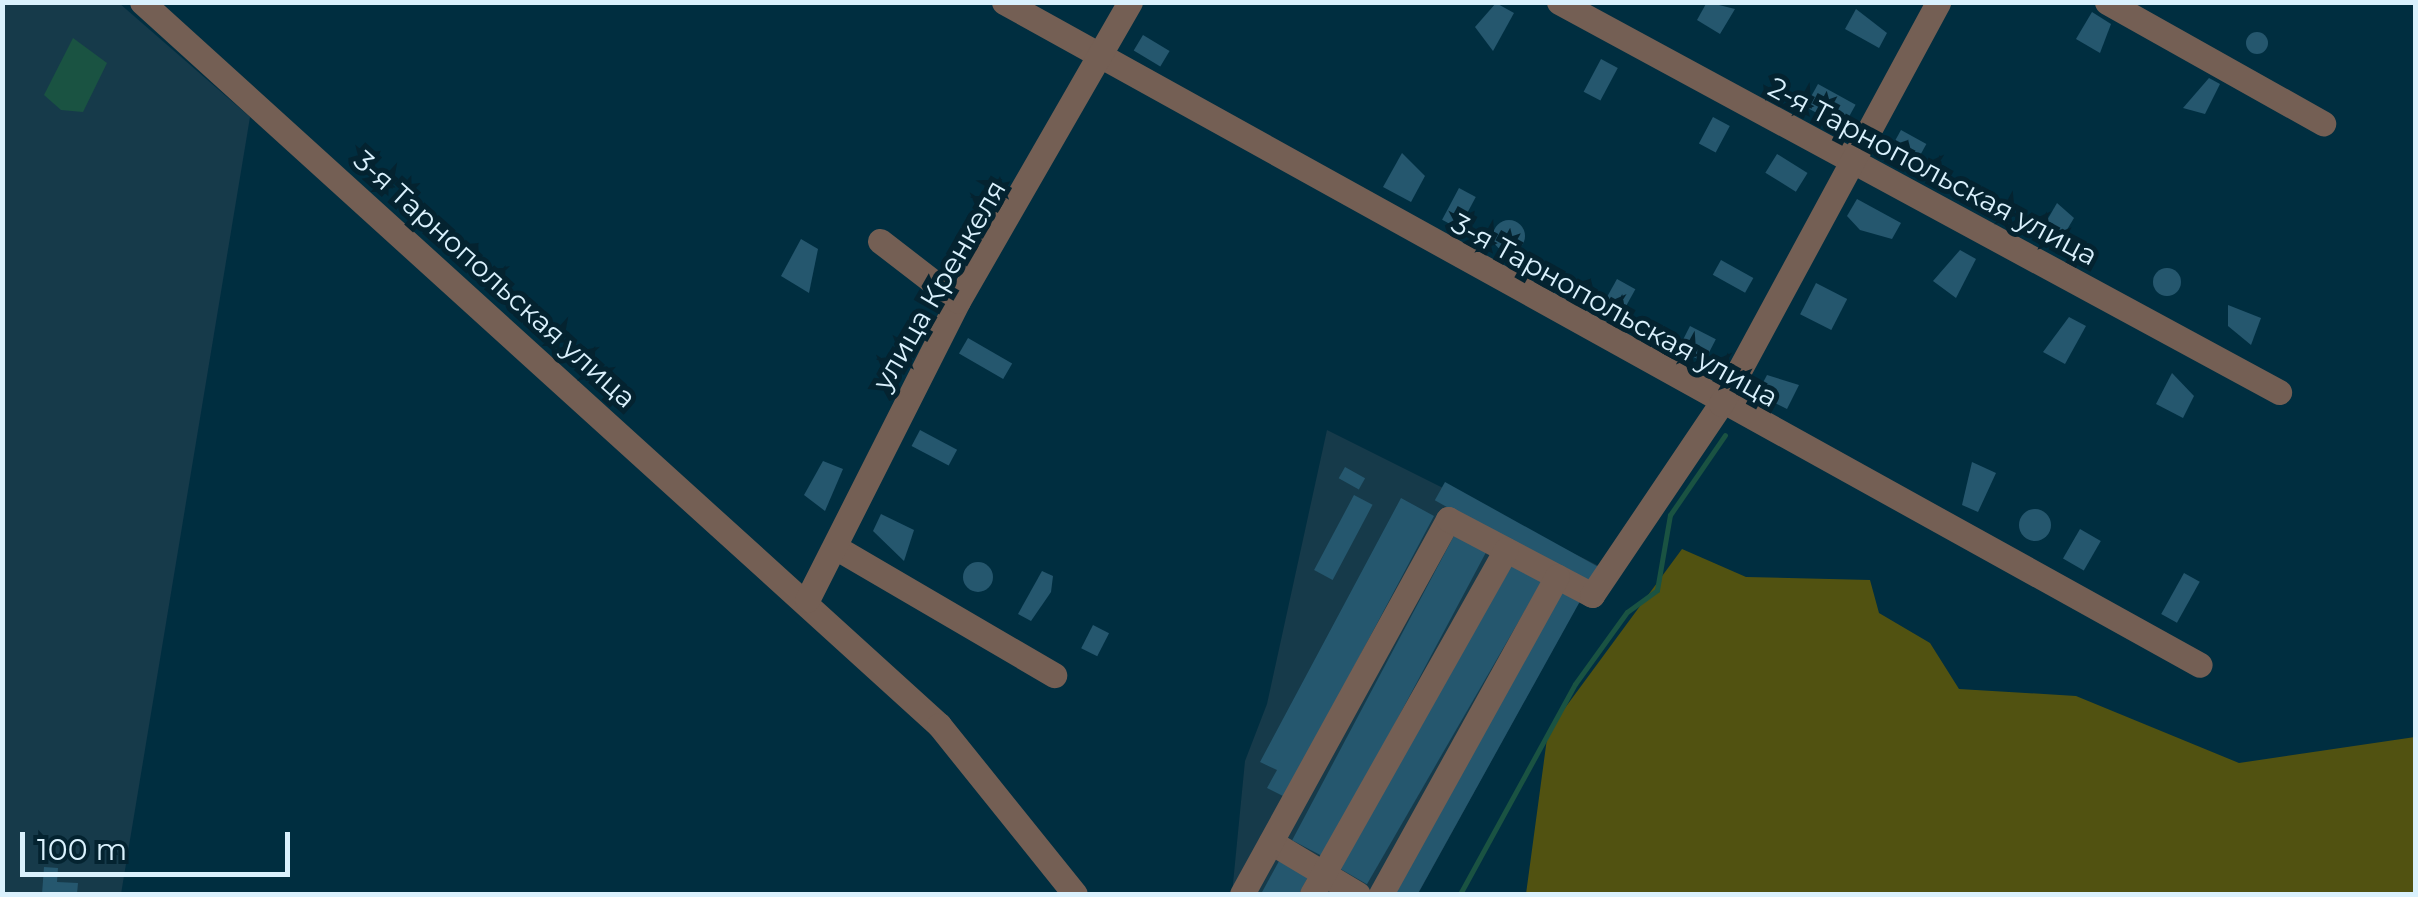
<!DOCTYPE html>
<meta charset="utf-8">
<style>
body{margin:0}
#map{position:relative;width:2418px;height:897px;overflow:hidden;background:#002e40;font-family:Montserrat,sans-serif}
div>[style]{position:absolute}
[style*='--x']{left:calc(var(--x)*1px);top:calc(var(--y)*1px);width:calc(var(--w)*1px);rotate:calc(var(--a)*1deg)}
.built>*{inset:0;background:#163a4a}
.green>*{inset:0;background:#515211}
.water>*{inset:0;background:#1a5342}
.stream>*{height:5px;margin:-2.5px;padding:0 2.5px;transform-origin:2.5px;border-radius:2.5px;background:#1a5342}
.building>*{inset:0;background:#25576e;transform-origin:0 0}
.round{border-radius:50%}
.minor>*{height:25px;margin:-12.5px;padding:0 12.5px;transform-origin:12.5px;border-radius:12.5px;background:#745f54}
span{translate:-50% -50%;white-space:nowrap;text-align:center;line-height:1.15;-webkit-text-stroke:10px #042330;paint-order:stroke}
.street-label{font-size:28px;color:#daf1fd}
.frame{position:absolute;inset:0;border:5px solid #daf1fd;pointer-events:none}
.scale{position:absolute;left:20px;top:832px;width:270px;height:45px;box-sizing:border-box;border:5px solid #daf1fd;border-top:0;padding-left:12px;font-size:30px;line-height:35px;white-space:nowrap;color:#daf1fd;-webkit-text-stroke:8px #042330;paint-order:stroke}
</style>
<div id="map">
<div class="built">
<div style="clip-path:polygon(2px 3px,119px 3px,250px 117px,121px 894px,3px 894px)"></div>
<div style="clip-path:polygon(1327px 430px,1599px 566px,1418px 894px,1232px 894px,1245px 761px,1267px 704px)"></div>
</div>
<div class="green">
<div style="clip-path:polygon(1682px 549px,1746px 577px,1870px 580px,1879px 613px,1930px 643px,1959px 689px,2076px 696px,2239px 763px,2415px 737px,2415px 894px,1526px 894px,1548px 731px)"></div>
</div>
<div class="water">
<div style="clip-path:polygon(73px 38px,107px 63px,83px 112px,61px 110px,44px 95px)"></div>
</div>
<div class="stream">
<div style="--x:1460;--y:894;--w:239;--a:-61.3"></div>
<div style="--x:1575;--y:684;--w:89;--a:-54.2"></div>
<div style="--x:1627;--y:612;--w:37;--a:-36"></div>
<div style="--x:1657;--y:590;--w:76;--a:-80.2"></div>
<div style="--x:1670;--y:515;--w:97;--a:-55.5"></div>
</div>
<div class="building">
<div style="clip-path:polygon(1707px 2px,1735px 9px,1720px 34px,1697px 20px)"></div>
<div style="clip-path:polygon(1496px 3px,1514px 13px,1493px 51px,1475px 27px)"></div>
<div style="clip-path:polygon(1856px 9px,1887px 33px,1879px 48px,1845px 29px)"></div>
<div style="clip-path:polygon(2092px 12px,2111px 24px,2100px 53px,2076px 39px)"></div>
<div class="round" style="left:2246px;top:32px;width:22px;height:22px"></div>
<div style="left:1143px;top:35px;width:31px;height:18px;rotate:31deg"></div>
<div style="left:1601px;top:59px;width:19px;height:37px;rotate:28deg"></div>
<div style="clip-path:polygon(2209px 78px,2220px 84px,2205px 114px,2183px 108px)"></div>
<div style="left:1818px;top:84px;width:43px;height:26px;rotate:29deg"></div>
<div style="left:1713px;top:117px;width:19px;height:30px;rotate:28deg"></div>
<div style="left:1901px;top:130px;width:29px;height:26px;rotate:29deg"></div>
<div style="clip-path:polygon(1402px 153px,1425px 176px,1411px 202px,1383px 187px)"></div>
<div style="left:1777px;top:154px;width:36px;height:22px;rotate:32deg"></div>
<div style="left:1459px;top:188px;width:19px;height:36px;rotate:28deg"></div>
<div style="clip-path:polygon(1857px 199px,1901px 223px,1892px 239px,1860px 230px,1847px 216px)"></div>
<div style="clip-path:polygon(2057px 203px,2074px 218px,2065px 233px,2046px 222px)"></div>
<div class="round" style="left:1493px;top:220px;width:32px;height:32px"></div>
<div style="clip-path:polygon(801px 239px,818px 249px,809px 293px,781px 276px)"></div>
<div style="clip-path:polygon(1960px 250px,1976px 259px,1956px 298px,1933px 281px)"></div>
<div style="left:1721px;top:260px;width:37px;height:17px;rotate:29deg"></div>
<div class="round" style="left:2153px;top:268px;width:28px;height:28px"></div>
<div style="left:1617px;top:279px;width:21px;height:30px;rotate:29deg"></div>
<div style="left:1816px;top:283px;width:35px;height:35px;rotate:27deg"></div>
<div style="clip-path:polygon(2228px 305px,2261px 318px,2251px 345px,2228px 326px)"></div>
<div style="clip-path:polygon(2069px 317px,2086px 326px,2065px 364px,2043px 352px)"></div>
<div style="left:1690px;top:326px;width:29px;height:26px;rotate:27deg"></div>
<div style="left:968px;top:338px;width:51px;height:18px;rotate:30deg"></div>
<div style="clip-path:polygon(2172px 373px,2194px 396px,2183px 418px,2156px 404px)"></div>
<div style="clip-path:polygon(1767px 375px,1799px 385px,1787px 409px,1757px 394px)"></div>
<div style="left:920px;top:430px;width:42px;height:18px;rotate:28deg"></div>
<div style="clip-path:polygon(823px 461px,843px 469px,825px 511px,804px 495px)"></div>
<div style="clip-path:polygon(1972px 462px,1996px 473px,1978px 512px,1962px 505px)"></div>
<div style="left:1345px;top:467px;width:23px;height:13px;rotate:29deg"></div>
<div style="left:1445px;top:482px;width:175px;height:21px;rotate:29deg"></div>
<div style="left:1354px;top:495px;width:21px;height:85px;rotate:28deg"></div>
<div style="clip-path:polygon(1401px 498px,1434px 516px,1285px 797px,1267px 788px,1277px 770px,1260px 762px)"></div>
<div class="round" style="left:2019px;top:509px;width:32px;height:32px"></div>
<div style="clip-path:polygon(881px 514px,914px 530px,904px 561px,873px 531px)"></div>
<div style="left:2080px;top:529px;width:24px;height:34px;rotate:30deg"></div>
<div style="left:1456px;top:532px;width:36px;height:349px;rotate:28deg"></div>
<div class="round" style="left:963px;top:562px;width:30px;height:30px"></div>
<div style="left:1512px;top:565px;width:34px;height:349px;rotate:30deg"></div>
<div style="clip-path:polygon(1042px 571px,1053px 576px,1051px 592px,1031px 621px,1018px 614px)"></div>
<div style="left:2184px;top:573px;width:18px;height:47px;rotate:29deg"></div>
<div style="left:1561px;top:588px;width:23px;height:350px;rotate:29deg"></div>
<div style="left:1093px;top:625px;width:18px;height:26px;rotate:27deg"></div>
<div style="clip-path:polygon(1279px 861px,1308px 877px,1299px 894px,1261px 894px)"></div>
<div style="clip-path:polygon(44px 867px,58px 868px,57px 882px,78px 883px,77px 894px,42px 894px)"></div>
</div>
<div class="minor">
<div style="--x:142;--y:2;--w:1076;--a:42.21"></div>
<div style="--x:939;--y:725;--w:217;--a:51.2"></div>
<div style="--x:1004;--y:2;--w:1367;--a:29"></div>
<div style="--x:1559;--y:2;--w:819;--a:28.44"></div>
<div style="--x:2107;--y:2;--w:248;--a:29.3"></div>
<div style="--x:880;--y:241;--w:98;--a:37.6"></div>
<div style="--x:835;--y:547;--w:254;--a:30.3"></div>
<div style="--x:807;--y:600;--w:335;--a:-63.2"></div>
<div style="--x:958;--y:301;--w:345;--a:-60.1"></div>
<div style="--x:1271;--y:842;--w:101;--a:30.9"></div>
<div style="--x:1242;--y:894;--w:428;--a:-61.2"></div>
<div style="--x:1448;--y:519;--w:163;--a:27.8"></div>
<div style="--x:1592;--y:595;--w:230;--a:-56"></div>
<div style="--x:1721;--y:404;--w:457;--a:-61.6"></div>
<div style="--x:1312;--y:894;--w:395;--a:-60.6"></div>
<div style="--x:1381;--y:894;--w:363;--a:-61"></div>
</div>
<div class="street-label">
<span style="left:1933px;top:171px;rotate:28deg">2-я Тарнопольская улица</span>
<span style="left:495px;top:279px;rotate:42deg">3-я Тарнопольская улица</span>
<span style="left:939px;top:285px;rotate:-60deg">улица Кренкеля</span>
<span style="left:1615px;top:310px;rotate:29deg">3-я Тарнопольская улица</span>
</div>
<div class="frame"></div>
<div class="scale">100 m</div>
</div>
